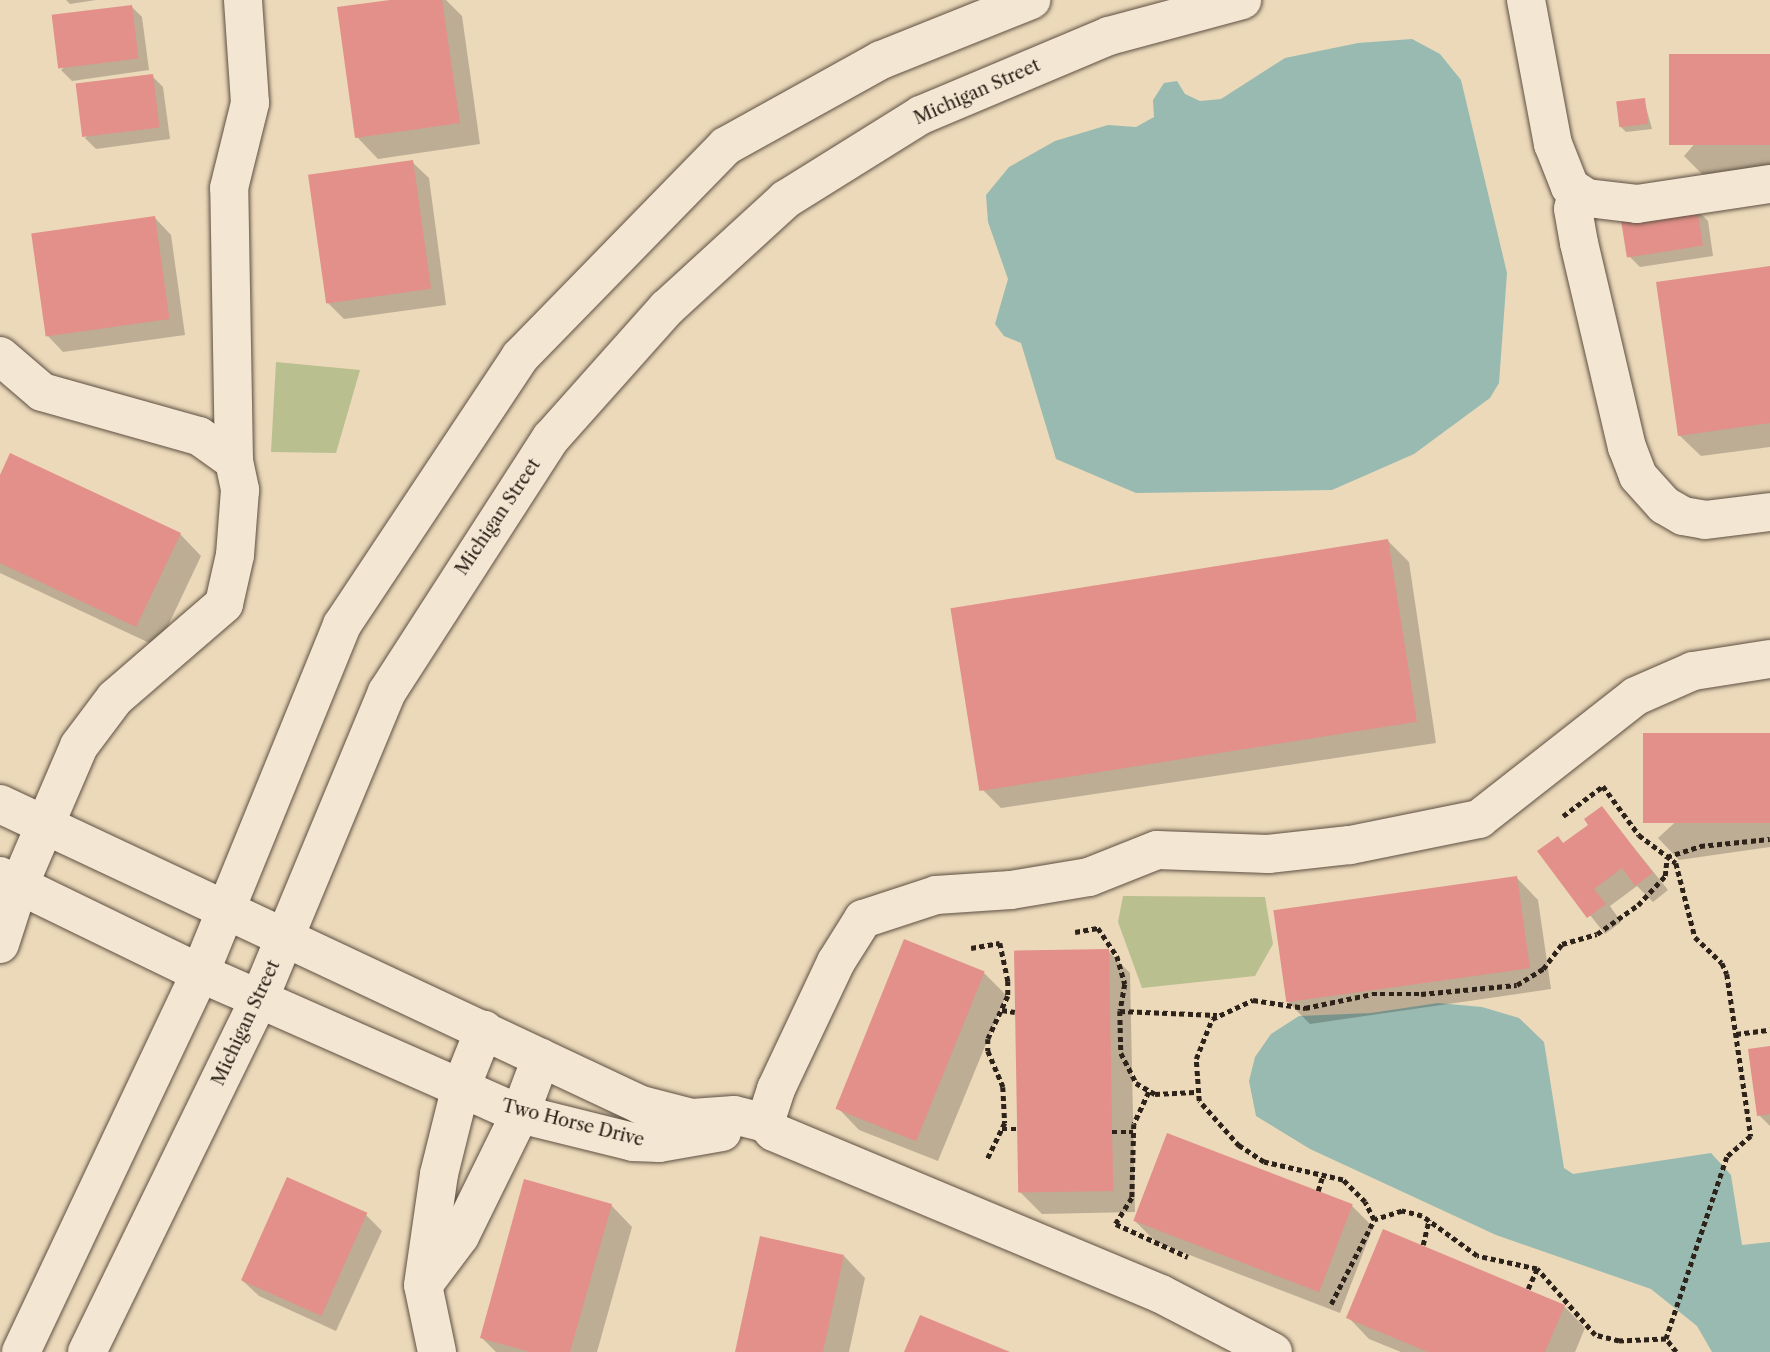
<!DOCTYPE html>
<style>
body{margin:0}
#map{position:relative;width:1770px;height:1352px;overflow:hidden;background:#ecd9ba;font-family:"Libre Caslon Text",serif}
div>[style]{position:absolute}
[style*='--x']{left:calc(var(--x)*1px);top:calc(var(--y)*1px);width:calc(var(--w)*1px);rotate:calc(var(--a)*1deg)}
.green>*{inset:0;background:#b9bf8f}
.water>*{inset:0;background:#99bab0}
.shadow>*{inset:0;background:#0003}
.building>*{inset:0;background:#e29089;transform-origin:0 0}
.path>*{height:4.5px;margin-top:-2.25px;transform-origin:0;background:repeating-linear-gradient(90deg,#2d231a 0 5px,transparent 0 8.5px)}
.roads{filter:drop-shadow(0 0 2px #5d5042) drop-shadow(0 0 2px #5d5042)}
.minor>*{height:38px;margin:-19px;padding:0 19px;transform-origin:19px;border-radius:19px;background:#f3e6d2}
span{translate:-50% -50%;white-space:nowrap;text-align:center;line-height:1.15;-webkit-text-stroke:5px #f3e6d2;paint-order:stroke}
.street-label{font-size:18px;color:#2d231a}
</style>
<div id="map">
<div class="green">
<div style="clip-path:polygon(276px 362px,360px 370px,336px 453px,271px 452px)"></div>
<div style="clip-path:polygon(1123px 896px,1265px 897px,1273px 944px,1255px 976px,1142px 988px,1118px 922px)"></div>
</div>
<div class="water">
<div style="clip-path:polygon(1412px 39px,1440px 54px,1461px 80px,1507px 273px,1499px 383px,1490px 398px,1414px 454px,1332px 490px,1136px 493px,1056px 459px,1021px 343px,1004px 336px,995px 324px,1008px 279px,988px 222px,986px 195px,1009px 167px,1055px 141px,1108px 125px,1136px 127px,1154px 117px,1153px 100px,1164px 83px,1177px 81px,1185px 94px,1200px 101px,1221px 99px,1285px 58px,1358px 43px)"></div>
<div style="clip-path:polygon(1438px 1003px,1482px 1007px,1519px 1018px,1544px 1042px,1564px 1168px,1573px 1174px,1711px 1153px,1731px 1175px,1742px 1245px,1770px 1242px,1770px 1352px,1712px 1352px,1697px 1326px,1651px 1289px,1496px 1235px,1310px 1149px,1256px 1116px,1249px 1081px,1255px 1057px,1271px 1034px,1299px 1016px,1371px 1013px)"></div>
</div>
<div class="shadow">
<div style="clip-path:polygon(66px 0,96px 0,70px 4px)"></div>
<div style="clip-path:polygon(402px 0,446px 0,462px 16px,480px 144px,378px 159px,357px 137px)"></div>
<div style="clip-path:polygon(131px 6px,142px 17px,149px 70px,72px 81px,61px 70px)"></div>
<div style="clip-path:polygon(1770px 56px,1770px 169px,1706px 178px,1684px 156px)"></div>
<div style="clip-path:polygon(152px 76px,163px 87px,170px 139px,96px 149px,85px 138px)"></div>
<div style="clip-path:polygon(1644px 100px,1652px 129px,1626px 132px,1621px 127px)"></div>
<div style="clip-path:polygon(412px 162px,429px 178px,446px 305px,344px 319px,328px 303px)"></div>
<div style="clip-path:polygon(1697px 210px,1708px 221px,1713px 256px,1640px 267px,1629px 256px)"></div>
<div style="clip-path:polygon(155px 218px,171px 235px,185px 335px,63px 352px,47px 335px)"></div>
<div style="clip-path:polygon(1770px 268px,1770px 447px,1701px 456px,1679px 435px)"></div>
<div style="clip-path:polygon(0 479px,180px 534px,201px 556px,158px 647px,0 573px)"></div>
<div style="clip-path:polygon(1387px 540px,1409px 562px,1436px 743px,1001px 808px,979px 786px)"></div>
<div style="clip-path:polygon(1770px 735px,1770px 847px,1679px 860px,1658px 838px)"></div>
<div style="clip-path:polygon(1602px 808px,1668px 890px,1653px 902px,1637px 886px,1610px 906px,1621px 922px,1605px 934px,1540px 852px,1564px 845px,1590px 825px)"></div>
<div style="clip-path:polygon(1517px 878px,1538px 900px,1551px 989px,1310px 1024px,1288px 1002px)"></div>
<div style="clip-path:polygon(1108px 951px,1130px 973px,1135px 1212px,1042px 1214px,1020px 1192px)"></div>
<div style="clip-path:polygon(984px 973px,1006px 995px,938px 1161px,859px 1130px,838px 1108px)"></div>
<div style="clip-path:polygon(1770px 1047px,1770px 1126px,1759px 1115px)"></div>
<div style="clip-path:polygon(611px 1205px,632px 1227px,597px 1352px,496px 1352px,482px 1338px)"></div>
<div style="clip-path:polygon(1352px 1206px,1373px 1227px,1340px 1313px,1156px 1242px,1135px 1221px)"></div>
<div style="clip-path:polygon(366px 1215px,382px 1231px,336px 1331px,259px 1296px,242px 1280px)"></div>
<div style="clip-path:polygon(844px 1256px,865px 1278px,849px 1352px,737px 1352px)"></div>
<div style="clip-path:polygon(1564px 1306px,1585px 1328px,1575px 1352px,1401px 1352px,1369px 1339px,1348px 1317px)"></div>
</div>
<div class="building">
<div style="clip-path:polygon(390px 0,442px 0,460px 123px,355px 138px,337px 7px)"></div>
<div style="left:132px;top:5px;width:54px;height:81px;rotate:83deg"></div>
<div style="left:1770px;top:54px;width:91px;height:101px;rotate:90deg"></div>
<div style="left:153px;top:74px;width:54px;height:78px;rotate:83deg"></div>
<div style="left:1645px;top:98px;width:26px;height:29px;rotate:83deg"></div>
<div style="left:413px;top:160px;width:130px;height:106px;rotate:82deg"></div>
<div style="left:1697px;top:208px;width:38px;height:77px;rotate:81deg"></div>
<div style="left:155px;top:216px;width:104px;height:125px;rotate:82deg"></div>
<div style="clip-path:polygon(1770px 266px,1770px 423px,1678px 436px,1656px 282px)"></div>
<div style="clip-path:polygon(10px 453px,181px 533px,136px 627px,0 563px,0 475px)"></div>
<div style="left:1388px;top:539px;width:185px;height:443px;rotate:81deg"></div>
<div style="left:1770px;top:733px;width:90px;height:127px;rotate:90deg"></div>
<div style="clip-path:polygon(1602px 806px,1653px 873px,1635px 886px,1622px 868px,1594px 889px,1606px 904px,1587px 918px,1537px 851px,1558px 836px,1563px 843px,1588px 825px,1584px 819px)"></div>
<div style="left:1517px;top:876px;width:93px;height:246px;rotate:82deg"></div>
<div style="left:904px;top:939px;width:87px;height:183px;rotate:22deg"></div>
<div style="left:1109px;top:949px;width:242px;height:95px;rotate:89deg"></div>
<div style="clip-path:polygon(1770px 1046px,1770px 1114px,1757px 1116px,1748px 1049px)"></div>
<div style="left:1167px;top:1133px;width:199px;height:94px;rotate:21deg"></div>
<div style="left:287px;top:1177px;width:88px;height:113px;rotate:24deg"></div>
<div style="clip-path:polygon(524px 1179px,612px 1204px,570px 1352px,530px 1352px,480px 1338px)"></div>
<div style="clip-path:polygon(1383px 1229px,1565px 1305px,1545px 1352px,1428px 1352px,1346px 1318px)"></div>
<div style="clip-path:polygon(760px 1236px,844px 1255px,823px 1352px,735px 1352px)"></div>
<div style="clip-path:polygon(920px 1315px,1010px 1352px,904px 1352px)"></div>
</div>
<div class="path">
<div style="--x:1563;--y:816;--w:50;--a:-36.9"></div>
<div style="--x:1603;--y:786;--w:61;--a:53.7"></div>
<div style="--x:1639;--y:835;--w:46;--a:37.1"></div>
<div style="--x:1676;--y:863;--w:76;--a:75.6"></div>
<div style="--x:1695;--y:937;--w:37;--a:44"></div>
<div style="--x:1722;--y:963;--w:12;--a:66"></div>
<div style="--x:1727;--y:974;--w:164;--a:81.6"></div>
<div style="--x:1751;--y:1136;--w:32;--a:139"></div>
<div style="--x:1727;--y:1157;--w:192;--a:108.5"></div>
<div style="--x:1075;--y:932;--w:23;--a:-10"></div>
<div style="--x:1098;--y:928;--w:34;--a:56"></div>
<div style="--x:1117;--y:956;--w:29;--a:74"></div>
<div style="--x:1125;--y:984;--w:27;--a:100"></div>
<div style="--x:1120;--y:1011;--w:97;--a:2.4"></div>
<div style="--x:971;--y:948;--w:29;--a:-10"></div>
<div style="--x:1000;--y:943;--w:39;--a:78"></div>
<div style="--x:1008;--y:981;--w:15;--a:90"></div>
<div style="--x:1008;--y:996;--w:47;--a:114.9"></div>
<div style="--x:988;--y:1039;--w:12;--a:90"></div>
<div style="--x:988;--y:1051;--w:39;--a:67"></div>
<div style="--x:1003;--y:1087;--w:36;--a:87"></div>
<div style="--x:1005;--y:1123;--w:41;--a:115.9"></div>
<div style="--x:1002;--y:1010;--w:13;--a:9"></div>
<div style="--x:1120;--y:1011;--w:42;--a:88.6"></div>
<div style="--x:1121;--y:1053;--w:34;--a:63"></div>
<div style="--x:1136;--y:1083;--w:22;--a:30"></div>
<div style="--x:1155;--y:1094;--w:40;--a:-2.9"></div>
<div style="--x:1736;--y:1034;--w:34;--a:-7"></div>
<div style="--x:1149;--y:1092;--w:35;--a:115"></div>
<div style="--x:1134;--y:1124;--w:74;--a:91.5"></div>
<div style="--x:1132;--y:1198;--w:31;--a:122"></div>
<div style="--x:1116;--y:1224;--w:79;--a:24.6"></div>
<div style="--x:1002;--y:1129;--w:15;--a:0"></div>
<div style="--x:1112;--y:1132;--w:21;--a:0"></div>
<div style="--x:1318;--y:1191;--w:17;--a:-73"></div>
<div style="--x:1423;--y:1245;--w:26;--a:-77"></div>
<div style="--x:1528;--y:1289;--w:22;--a:-66"></div>
<div style="--x:1331;--y:1304;--w:94;--a:-62.9"></div>
<div style="--x:1676;--y:1352;--w:16;--a:-128"></div>
<div style="--x:1666;--y:1339;--w:47;--a:177.6"></div>
<div style="--x:1619;--y:1341;--w:25;--a:-166"></div>
<div style="--x:1595;--y:1335;--w:88;--a:-131.3"></div>
<div style="--x:1537;--y:1269;--w:61;--a:-167.8"></div>
<div style="--x:1477;--y:1256;--w:68;--a:-144"></div>
<div style="--x:1422;--y:1216;--w:21;--a:-166"></div>
<div style="--x:1402;--y:1211;--w:29;--a:162"></div>
<div style="--x:1374;--y:1220;--w:20;--a:-117"></div>
<div style="--x:1365;--y:1202;--w:31;--a:-135"></div>
<div style="--x:1343;--y:1180;--w:81;--a:-167.2"></div>
<div style="--x:1264;--y:1162;--w:30;--a:-147"></div>
<div style="--x:1239;--y:1146;--w:60;--a:-131.6"></div>
<div style="--x:1199;--y:1101;--w:42;--a:-94.1"></div>
<div style="--x:1196;--y:1059;--w:43;--a:-68.2"></div>
<div style="--x:1212;--y:1019;--w:45;--a:-24.9"></div>
<div style="--x:1253;--y:1000;--w:53;--a:8.7"></div>
<div style="--x:1305;--y:1008;--w:68;--a:-11.8"></div>
<div style="--x:1372;--y:994;--w:49;--a:0"></div>
<div style="--x:1421;--y:994;--w:96;--a:-5.4"></div>
<div style="--x:1517;--y:985;--w:31;--a:-32"></div>
<div style="--x:1543;--y:969;--w:31;--a:-53"></div>
<div style="--x:1562;--y:944;--w:36;--a:-16"></div>
<div style="--x:1597;--y:934;--w:50;--a:-35.3"></div>
<div style="--x:1638;--y:905;--w:40;--a:-47"></div>
<div style="--x:1665;--y:876;--w:19;--a:-84"></div>
<div style="--x:1667;--y:857;--w:35;--a:-18"></div>
<div style="--x:1700;--y:846;--w:70;--a:-5.7"></div>
</div>
<div class="roads">
<div class="minor">
<div style="--x:1526;--y:0;--w:147;--a:79.4"></div>
<div style="--x:1553;--y:144;--w:46;--a:68.4"></div>
<div style="--x:1570;--y:187;--w:20;--a:33"></div>
<div style="--x:1587;--y:198;--w:50;--a:6.8"></div>
<div style="--x:1637;--y:204;--w:134;--a:-8.6"></div>
<div style="--x:1577;--y:192;--w:17;--a:103"></div>
<div style="--x:1573;--y:209;--w:35;--a:80"></div>
<div style="--x:1579;--y:243;--w:210;--a:76.8"></div>
<div style="--x:1627;--y:447;--w:31;--a:69"></div>
<div style="--x:1638;--y:476;--w:39;--a:48"></div>
<div style="--x:1664;--y:505;--w:22;--a:30"></div>
<div style="--x:1683;--y:516;--w:22;--a:10"></div>
<div style="--x:1705;--y:520;--w:65;--a:-7"></div>
<div style="--x:0;--y:356;--w:55;--a:40.6"></div>
<div style="--x:42;--y:392;--w:163;--a:15.7"></div>
<div style="--x:199;--y:436;--w:43;--a:35.5"></div>
<div style="--x:234;--y:461;--w:30;--a:78"></div>
<div style="--x:240;--y:490;--w:65;--a:94.4"></div>
<div style="--x:235;--y:555;--w:50;--a:102.7"></div>
<div style="--x:224;--y:604;--w:144;--a:139.2"></div>
<div style="--x:115;--y:698;--w:60;--a:126.9"></div>
<div style="--x:79;--y:746;--w:151;--a:113.3"></div>
<div style="--x:19;--y:885;--w:62;--a:107.9"></div>
<div style="--x:234;--y:461;--w:273;--a:-91"></div>
<div style="--x:229;--y:188;--w:88;--a:-76.1"></div>
<div style="--x:250;--y:103;--w:103;--a:-93.9"></div>
<div style="--x:0;--y:804;--w:708;--a:25.15"></div>
<div style="--x:641;--y:1105;--w:53;--a:14.3"></div>
<div style="--x:692;--y:1118;--w:42;--a:-4.1"></div>
<div style="--x:734;--y:1115;--w:32;--a:14"></div>
<div style="--x:0;--y:876;--w:222;--a:25.9"></div>
<div style="--x:200;--y:973;--w:350;--a:23.8"></div>
<div style="--x:520;--y:1114;--w:116;--a:13.9"></div>
<div style="--x:633;--y:1142;--w:26;--a:2"></div>
<div style="--x:659;--y:1143;--w:64;--a:-9.9"></div>
<div style="--x:424;--y:1284;--w:60;--a:-53.1"></div>
<div style="--x:460;--y:1236;--w:136;--a:-63.8"></div>
<div style="--x:520;--y:1114;--w:60;--a:-69.4"></div>
<div style="--x:21;--y:1352;--w:419;--a:-64.7"></div>
<div style="--x:200;--y:973;--w:376;--a:-67.8"></div>
<div style="--x:342;--y:625;--w:322;--a:-56.4"></div>
<div style="--x:520;--y:357;--w:295;--a:-45.7"></div>
<div style="--x:726;--y:146;--w:177;--a:-29"></div>
<div style="--x:881;--y:60;--w:162;--a:-21.8"></div>
<div style="--x:87;--y:1352;--w:395;--a:-64"></div>
<div style="--x:260;--y:997;--w:330;--a:-67.4"></div>
<div style="--x:387;--y:692;--w:302;--a:-57.2"></div>
<div style="--x:551;--y:438;--w:174;--a:-48.3"></div>
<div style="--x:667;--y:308;--w:161;--a:-42.5"></div>
<div style="--x:786;--y:199;--w:159;--a:-31.9"></div>
<div style="--x:921;--y:115;--w:204;--a:-22.8"></div>
<div style="--x:1109;--y:36;--w:138;--a:-15.1"></div>
<div style="--x:437;--y:1352;--w:68;--a:-101.8"></div>
<div style="--x:423;--y:1285;--w:112;--a:-81.8"></div>
<div style="--x:439;--y:1174;--w:87;--a:-76"></div>
<div style="--x:460;--y:1090;--w:65;--a:-68.2"></div>
<div style="--x:1273;--y:1352;--w:126;--a:-152.6"></div>
<div style="--x:1161;--y:1294;--w:420;--a:-157.3"></div>
<div style="--x:774;--y:1132;--w:13;--a:-135"></div>
<div style="--x:765;--y:1123;--w:36;--a:-72"></div>
<div style="--x:776;--y:1089;--w:140;--a:-64.7"></div>
<div style="--x:836;--y:962;--w:51;--a:-57.9"></div>
<div style="--x:863;--y:919;--w:77;--a:-18.2"></div>
<div style="--x:936;--y:895;--w:75;--a:-3.8"></div>
<div style="--x:1011;--y:890;--w:79;--a:-9.5"></div>
<div style="--x:1089;--y:877;--w:73;--a:-21.7"></div>
<div style="--x:1157;--y:850;--w:111;--a:2.1"></div>
<div style="--x:1268;--y:854;--w:82;--a:-6.3"></div>
<div style="--x:1350;--y:845;--w:132;--a:-11.4"></div>
<div style="--x:1479;--y:819;--w:199;--a:-38.1"></div>
<div style="--x:1636;--y:696;--w:62;--a:-23.7"></div>
<div style="--x:1693;--y:671;--w:78;--a:-8.9"></div>
</div>
</div>
<div class="street-label">
<span style="left:977px;top:92px;rotate:-24deg">Michigan Street</span>
<span style="left:498px;top:517px;rotate:-56deg">Michigan Street</span>
<span style="left:246px;top:1023px;rotate:-65deg">Michigan Street</span>
<span style="left:573px;top:1123px;rotate:14deg">Two Horse Drive</span>
</div>
</div>
